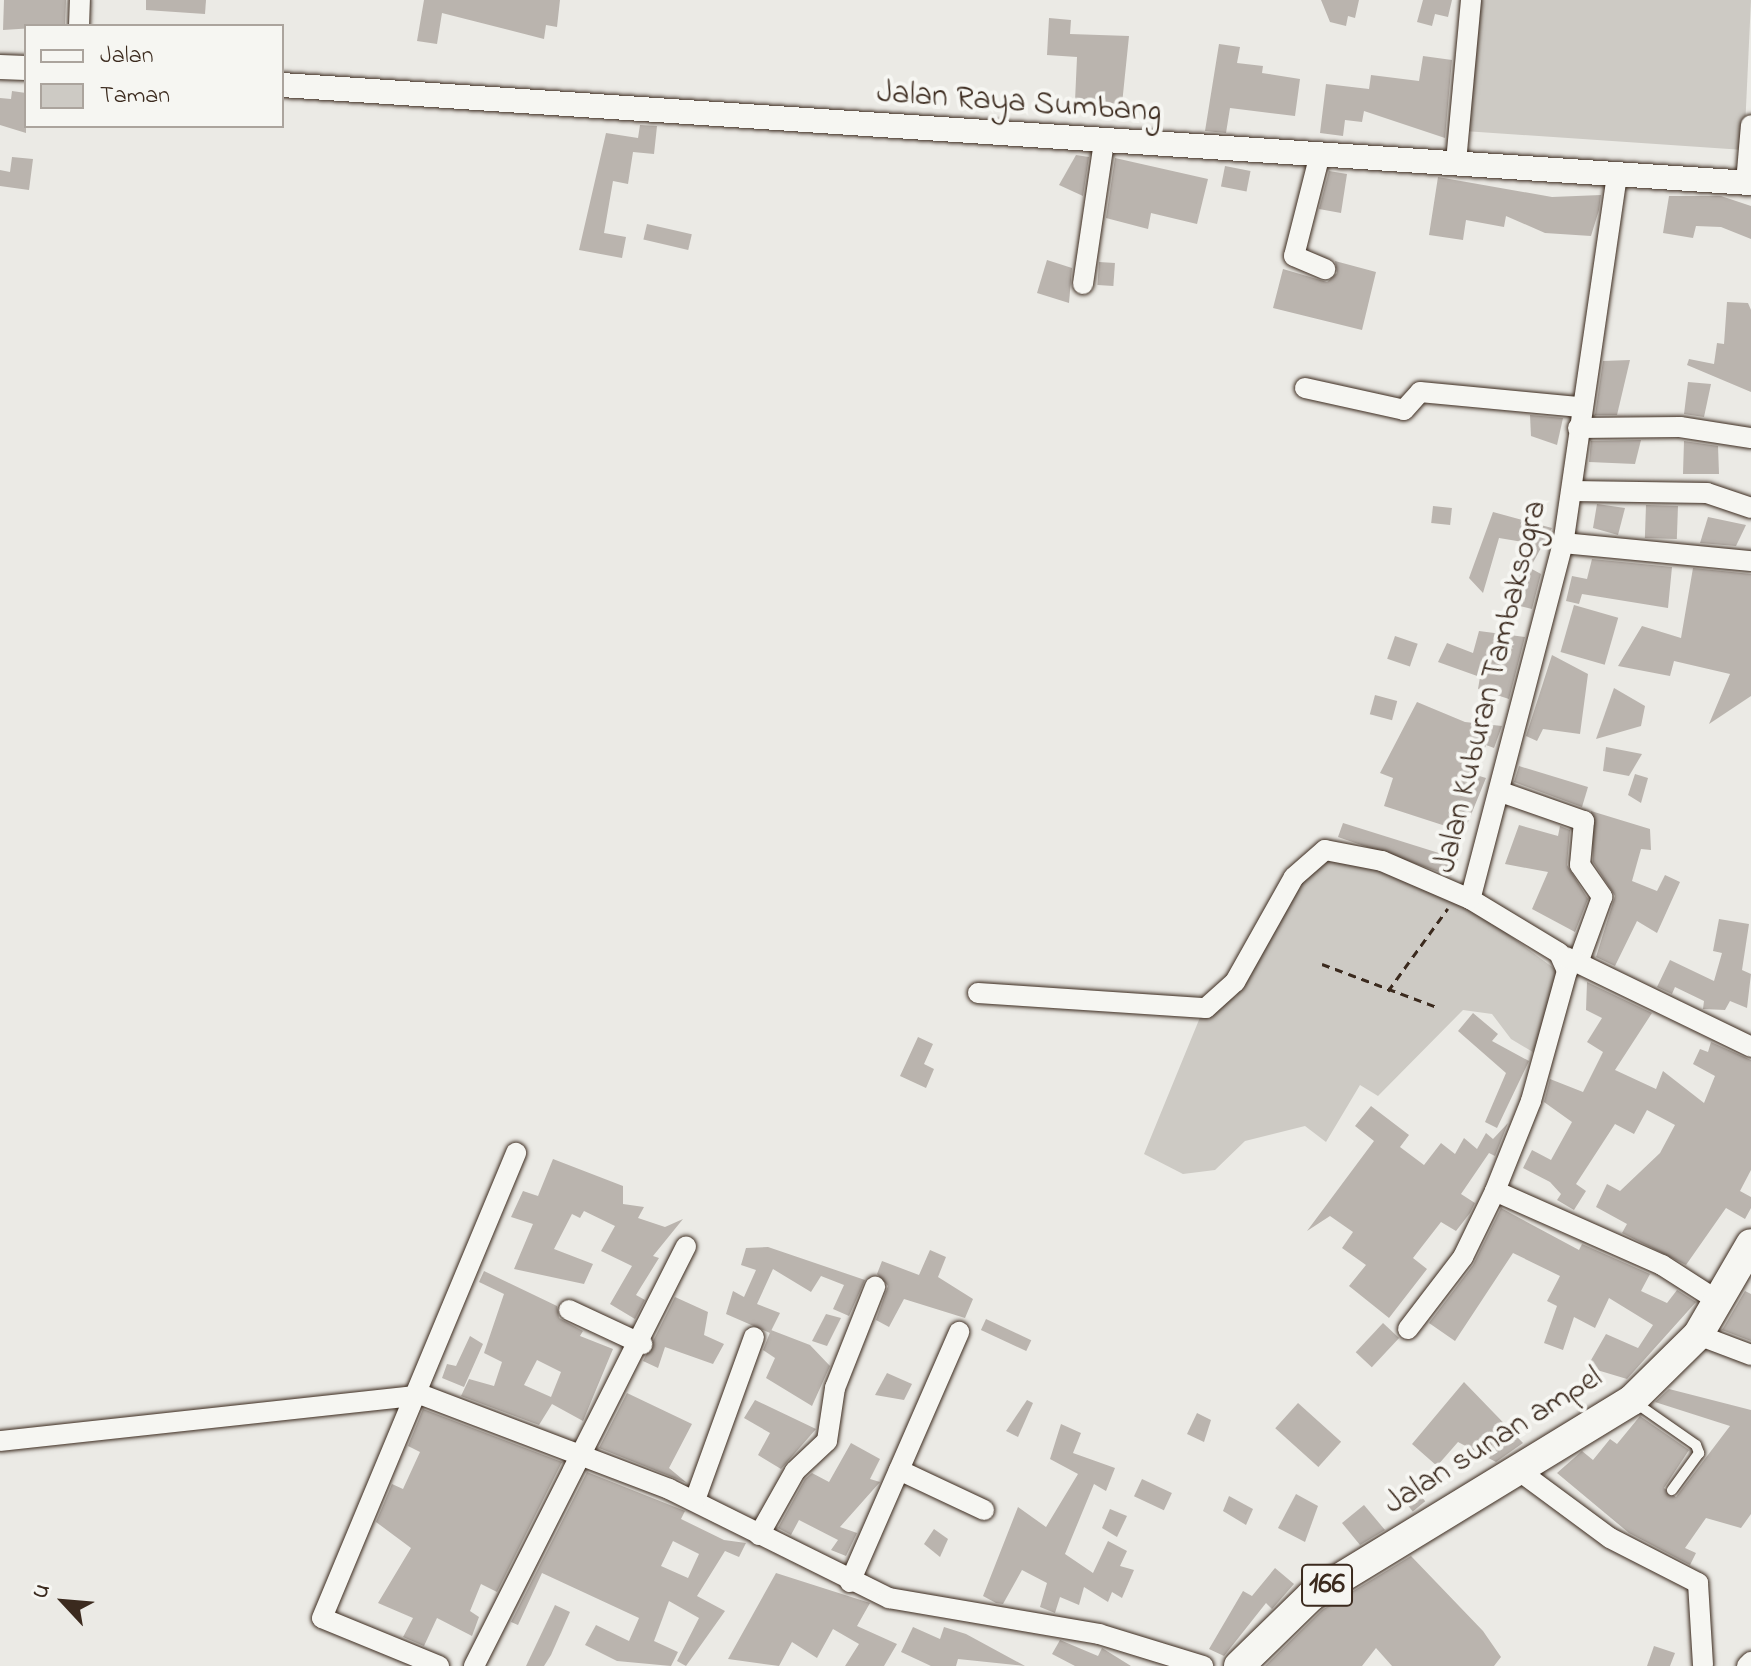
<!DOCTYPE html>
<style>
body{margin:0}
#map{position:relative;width:1751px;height:1666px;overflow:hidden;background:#ebeae5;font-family:"Indie Flower",sans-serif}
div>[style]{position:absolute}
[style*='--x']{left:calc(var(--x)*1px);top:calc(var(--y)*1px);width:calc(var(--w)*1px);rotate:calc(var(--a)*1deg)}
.green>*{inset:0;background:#cdcac4}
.building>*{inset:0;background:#bab4ae;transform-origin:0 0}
.path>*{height:3px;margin-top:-1.5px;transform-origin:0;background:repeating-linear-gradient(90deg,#3b2a1e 0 8px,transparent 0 14px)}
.roads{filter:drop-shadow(0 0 2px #3b2a1e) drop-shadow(0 0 2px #3b2a1e)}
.service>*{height:10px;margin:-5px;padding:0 5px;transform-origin:5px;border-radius:5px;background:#f6f6f2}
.minor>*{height:20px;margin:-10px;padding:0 10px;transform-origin:10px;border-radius:10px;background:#f6f6f2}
.tertiary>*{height:24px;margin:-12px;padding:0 12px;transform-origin:12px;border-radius:12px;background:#f6f6f2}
.primary>*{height:30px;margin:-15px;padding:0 15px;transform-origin:15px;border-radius:15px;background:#f6f6f2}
span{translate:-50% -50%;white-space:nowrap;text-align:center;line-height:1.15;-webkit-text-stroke:8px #f6f6f2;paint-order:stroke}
.shield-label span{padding:2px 6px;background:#f6f6f2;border:2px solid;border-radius:6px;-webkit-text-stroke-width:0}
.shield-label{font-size:30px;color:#3b2a1e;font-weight:700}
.street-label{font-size:32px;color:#3b2a1e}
.legend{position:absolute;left:24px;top:24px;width:260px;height:104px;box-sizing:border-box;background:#f6f6f2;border:2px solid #aba49d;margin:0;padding:10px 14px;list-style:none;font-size:24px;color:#3b2a1e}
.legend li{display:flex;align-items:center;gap:16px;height:40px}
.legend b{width:40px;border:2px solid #aba49d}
.north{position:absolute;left:24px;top:1562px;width:80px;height:80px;-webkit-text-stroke:6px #f6f6f2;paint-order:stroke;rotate:296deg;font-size:22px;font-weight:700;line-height:32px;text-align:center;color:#3b2a1e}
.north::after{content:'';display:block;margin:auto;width:28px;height:36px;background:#3b2a1e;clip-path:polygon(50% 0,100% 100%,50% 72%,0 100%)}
</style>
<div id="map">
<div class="green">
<div style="clip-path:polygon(1479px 0,1751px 0,1744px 150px,1464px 131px)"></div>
<div style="clip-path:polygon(1344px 853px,1467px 904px,1559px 972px,1538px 1055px,1511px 1039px,1492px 1014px,1463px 1010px,1378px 1096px,1360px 1085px,1326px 1142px,1305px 1126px,1245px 1141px,1215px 1170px,1183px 1174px,1144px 1154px,1201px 1015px,1236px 996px,1311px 864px)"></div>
</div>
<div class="building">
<div style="clip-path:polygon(4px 0,66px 0,65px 26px,3px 30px)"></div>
<div style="clip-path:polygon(146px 0,206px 0,205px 14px,146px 10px)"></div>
<div style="clip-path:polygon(424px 0,560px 0,557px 27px,546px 25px,544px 39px,442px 13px,437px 44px,417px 41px)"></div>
<div style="clip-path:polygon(1321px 0,1359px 0,1355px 18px,1348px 16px,1346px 26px,1330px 22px)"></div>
<div style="clip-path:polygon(1423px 0,1452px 0,1448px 17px,1435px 14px,1432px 26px,1417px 22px)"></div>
<div style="clip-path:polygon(1049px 18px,1071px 20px,1070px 34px,1129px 36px,1122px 104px,1075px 101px,1077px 57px,1047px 55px)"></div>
<div style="clip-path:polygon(1219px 44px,1240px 47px,1237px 63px,1263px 66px,1262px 73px,1300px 79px,1295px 116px,1230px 108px,1226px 133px,1205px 131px)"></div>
<div style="clip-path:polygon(1423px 56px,1452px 60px,1445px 138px,1364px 111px,1362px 122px,1345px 120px,1343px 136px,1320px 133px,1326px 84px,1369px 89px,1371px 75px,1419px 81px)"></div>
<div style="clip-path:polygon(12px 91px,26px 93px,26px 133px,0 125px,0 98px,11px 99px)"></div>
<div style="clip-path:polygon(640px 125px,657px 126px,654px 154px,633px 152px,628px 184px,613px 181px,604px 233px,626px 237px,622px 258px,579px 250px,606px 133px,638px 138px)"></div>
<div style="clip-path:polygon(1076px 155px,1089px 157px,1083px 196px,1059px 185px)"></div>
<div style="clip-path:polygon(12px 157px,33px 159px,29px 190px,0 186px,0 170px,10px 172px)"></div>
<div style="clip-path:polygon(1115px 158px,1208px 179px,1197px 224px,1151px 213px,1148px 229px,1106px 218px)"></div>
<div style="left:1225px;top:166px;width:26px;height:21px;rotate:11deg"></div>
<div style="clip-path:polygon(1329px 171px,1347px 174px,1341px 213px,1319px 209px)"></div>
<div style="clip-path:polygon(1438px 177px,1552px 197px,1601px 195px,1599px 210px,1591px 236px,1545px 233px,1506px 216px,1504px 227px,1466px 220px,1463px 240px,1429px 235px)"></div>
<div style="clip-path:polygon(1669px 196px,1721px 196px,1751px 206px,1751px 239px,1721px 227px,1696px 226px,1693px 238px,1663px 233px)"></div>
<div style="left:647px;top:224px;width:46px;height:16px;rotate:13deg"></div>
<div style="clip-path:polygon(1047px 260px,1072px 268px,1069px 303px,1037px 293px)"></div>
<div style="clip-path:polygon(1335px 261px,1376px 272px,1362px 330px,1273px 308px,1283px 269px,1327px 282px,1337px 273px)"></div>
<div style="left:1099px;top:262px;width:16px;height:23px;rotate:4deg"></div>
<div style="clip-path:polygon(1727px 302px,1748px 303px,1751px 310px,1751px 392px,1687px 365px,1689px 359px,1714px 364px,1717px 343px,1724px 344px)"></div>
<div style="clip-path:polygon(1630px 360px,1617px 415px,1595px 415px,1603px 361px)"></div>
<div style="clip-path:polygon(1688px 382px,1711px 384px,1704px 417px,1684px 414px)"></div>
<div style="clip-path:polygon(1530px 415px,1563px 418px,1557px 445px,1531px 436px)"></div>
<div style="clip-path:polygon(1641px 440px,1635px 464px,1589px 462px,1591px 441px)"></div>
<div style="clip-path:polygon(1684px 441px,1718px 446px,1719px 474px,1683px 474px)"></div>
<div style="clip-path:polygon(1597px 504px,1625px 508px,1618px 535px,1593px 528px)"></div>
<div style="left:1646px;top:505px;width:32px;height:33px;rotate:2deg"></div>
<div style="left:1433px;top:506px;width:19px;height:17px;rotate:6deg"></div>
<div style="clip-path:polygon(1493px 512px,1552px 528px,1530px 568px,1541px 574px,1532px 609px,1511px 604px,1529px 543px,1499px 538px,1483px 593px,1469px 578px)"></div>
<div style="clip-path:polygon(1708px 517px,1746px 525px,1736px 546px,1700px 543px)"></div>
<div style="clip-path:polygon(1592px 559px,1672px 567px,1668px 608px,1582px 594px,1579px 604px,1566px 601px,1572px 576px,1587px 579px)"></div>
<div style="clip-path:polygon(1693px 568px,1751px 574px,1751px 696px,1709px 724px,1730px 674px,1674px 661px,1670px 676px,1618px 666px,1642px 626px,1681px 638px)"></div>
<div style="left:1574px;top:605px;width:46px;height:49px;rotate:16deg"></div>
<div style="clip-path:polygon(1479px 631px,1525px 637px,1509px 699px,1478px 689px,1480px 677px,1438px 662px,1447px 643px,1473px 653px)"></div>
<div style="left:1395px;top:636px;width:24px;height:24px;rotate:19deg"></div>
<div style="clip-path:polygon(1552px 655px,1588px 674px,1580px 734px,1543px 729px,1537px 741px,1526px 736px)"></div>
<div style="clip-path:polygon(1614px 688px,1645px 706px,1641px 726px,1596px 739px)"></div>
<div style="left:1375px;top:695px;width:23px;height:20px;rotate:15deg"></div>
<div style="clip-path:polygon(1417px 702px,1465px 722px,1502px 726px,1494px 748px,1486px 745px,1476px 775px,1486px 778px,1464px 832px,1384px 806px,1393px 778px,1380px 773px)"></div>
<div style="clip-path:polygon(1606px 747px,1642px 754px,1629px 776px,1603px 771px)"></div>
<div style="clip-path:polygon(1519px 766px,1588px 787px,1582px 807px,1514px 782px)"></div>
<div style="clip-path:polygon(1635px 774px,1648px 778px,1641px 803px,1628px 795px)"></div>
<div style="clip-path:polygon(1591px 811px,1650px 829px,1651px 850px,1641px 849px,1632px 881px,1657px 891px,1665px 875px,1680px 882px,1657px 933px,1637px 921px,1615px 966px,1596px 957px,1615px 896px,1593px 862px)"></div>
<div style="clip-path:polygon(1343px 823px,1458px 859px,1451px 876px,1338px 837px)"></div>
<div style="clip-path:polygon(1519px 825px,1558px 836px,1560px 826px,1570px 830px,1567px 865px,1588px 899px,1575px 932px,1532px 909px,1548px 872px,1505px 864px)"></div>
<div style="clip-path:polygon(1719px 919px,1749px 924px,1742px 970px,1751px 974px,1747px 1008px,1730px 1001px,1725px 1010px,1703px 1009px,1704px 1001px,1675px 987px,1672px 994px,1657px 987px,1670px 960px,1714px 981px,1722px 953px,1713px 951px)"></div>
<div style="clip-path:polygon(1587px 982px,1652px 1013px,1615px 1070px,1656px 1089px,1663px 1071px,1704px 1103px,1715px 1076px,1693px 1064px,1700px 1049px,1708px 1052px,1711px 1042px,1751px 1060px,1751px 1170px,1740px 1191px,1751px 1197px,1751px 1208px,1745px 1219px,1726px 1208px,1686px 1265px,1622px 1233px,1627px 1224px,1596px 1207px,1607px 1184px,1620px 1191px,1660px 1153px,1675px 1125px,1647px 1110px,1634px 1134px,1615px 1124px,1576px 1184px,1586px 1191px,1574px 1210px,1557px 1200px,1561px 1194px,1550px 1182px,1523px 1168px,1532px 1150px,1551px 1160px,1572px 1122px,1544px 1102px,1550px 1079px,1583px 1092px,1603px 1052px,1587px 1042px,1602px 1018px,1586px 1010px)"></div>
<div style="clip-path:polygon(1473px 1013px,1498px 1034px,1492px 1041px,1529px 1061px,1497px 1128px,1485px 1122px,1506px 1073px,1458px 1031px)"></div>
<div style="clip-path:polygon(918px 1037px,933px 1044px,924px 1064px,934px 1069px,926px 1088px,900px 1076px)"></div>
<div style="clip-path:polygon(1371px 1106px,1409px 1135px,1400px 1147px,1424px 1165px,1441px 1143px,1455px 1154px,1464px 1138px,1477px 1149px,1486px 1133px,1493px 1139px,1508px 1123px,1495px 1156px,1489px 1153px,1461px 1194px,1475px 1203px,1470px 1213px,1456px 1231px,1441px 1222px,1413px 1258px,1427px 1269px,1389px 1318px,1349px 1286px,1366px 1265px,1342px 1248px,1353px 1232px,1330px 1216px,1307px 1231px,1374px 1141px,1355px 1126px)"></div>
<div style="clip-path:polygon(553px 1159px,623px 1186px,623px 1204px,644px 1207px,638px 1218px,665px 1227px,683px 1219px,653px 1256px,659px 1258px,636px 1295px,645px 1300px,635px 1319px,610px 1304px,632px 1266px,601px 1251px,615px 1226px,584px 1211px,580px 1218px,572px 1214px,554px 1249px,593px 1264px,584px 1284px,514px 1269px,533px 1224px,511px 1217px,523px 1191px,538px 1196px)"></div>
<div style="clip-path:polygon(1501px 1208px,1579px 1250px,1582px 1244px,1650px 1274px,1641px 1291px,1667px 1303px,1677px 1290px,1696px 1302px,1627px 1379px,1587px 1367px,1606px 1334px,1638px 1348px,1653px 1325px,1609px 1298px,1595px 1328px,1574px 1317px,1563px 1350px,1544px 1343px,1557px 1306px,1547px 1301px,1560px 1276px,1513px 1253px,1455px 1341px,1429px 1323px,1473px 1265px)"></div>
<div style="clip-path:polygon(768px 1247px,865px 1280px,849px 1316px,833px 1309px,844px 1285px,821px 1276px,811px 1292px,773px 1269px,757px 1304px,780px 1313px,770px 1333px,726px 1314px,733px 1291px,744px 1297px,756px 1270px,741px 1265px,746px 1248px)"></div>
<div style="clip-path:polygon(930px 1250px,946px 1257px,938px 1277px,973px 1299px,965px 1318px,904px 1299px,889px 1327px,876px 1320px,888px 1286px,877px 1274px,882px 1261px,919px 1275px)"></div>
<div style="clip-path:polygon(evenodd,484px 1271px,557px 1306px,559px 1318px,583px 1331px,580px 1336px,613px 1349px,583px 1421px,552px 1404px,539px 1425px,461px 1396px,469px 1379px,494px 1386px,502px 1362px,484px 1353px,504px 1294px,479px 1282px,484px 1271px,537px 1360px,561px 1372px,551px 1397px,524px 1385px,537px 1360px)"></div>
<div style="clip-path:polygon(1745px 1291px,1751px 1294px,1751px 1341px,1722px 1330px)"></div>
<div style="clip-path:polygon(675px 1297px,708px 1312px,704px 1335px,724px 1344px,713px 1364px,665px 1347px,658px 1368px,643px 1361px)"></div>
<div style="clip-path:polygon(826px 1314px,841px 1318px,827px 1346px,812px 1341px)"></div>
<div style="left:986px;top:1319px;width:50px;height:12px;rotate:25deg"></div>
<div style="left:1383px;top:1323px;width:22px;height:40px;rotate:43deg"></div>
<div style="clip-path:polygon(771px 1330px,810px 1345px,830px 1366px,812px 1406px,766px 1378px,775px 1358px,763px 1350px)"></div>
<div style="clip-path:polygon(470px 1336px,483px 1344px,464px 1387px,442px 1378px,447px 1364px,456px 1366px)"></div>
<div style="clip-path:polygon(887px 1373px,912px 1384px,904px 1400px,875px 1395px)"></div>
<div style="clip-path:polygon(1464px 1382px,1523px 1443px,1496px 1462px,1458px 1442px,1437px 1466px,1412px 1444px)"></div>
<div style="clip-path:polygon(1669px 1389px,1751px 1410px,1751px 1514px,1741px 1528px,1706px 1518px,1685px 1548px,1696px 1553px,1690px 1565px,1629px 1533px,1557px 1473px,1582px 1451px,1593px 1460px,1610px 1439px,1617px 1444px,1640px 1416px,1689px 1450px,1664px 1488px,1676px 1497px,1730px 1426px,1655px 1402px)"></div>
<div style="clip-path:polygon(627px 1393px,692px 1424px,669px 1468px,687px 1483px,599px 1448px)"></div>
<div style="clip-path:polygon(755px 1400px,816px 1429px,781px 1469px,758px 1455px,770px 1433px,744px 1418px)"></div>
<div style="clip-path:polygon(1027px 1400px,1033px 1403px,1018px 1437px,1006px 1431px)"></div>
<div style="left:1298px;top:1403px;width:58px;height:34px;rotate:42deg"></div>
<div style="clip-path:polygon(423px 1409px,562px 1462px,497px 1592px,481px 1584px,470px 1611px,479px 1617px,472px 1636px,437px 1618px,424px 1646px,403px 1637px,413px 1618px,378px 1603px,411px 1548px,376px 1522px,392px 1484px,403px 1489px,420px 1452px,408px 1446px)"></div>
<div style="clip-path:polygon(1197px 1413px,1211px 1420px,1204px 1442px,1187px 1434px)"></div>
<div style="clip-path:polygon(1061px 1424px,1081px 1433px,1073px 1453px,1115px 1468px,1106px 1491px,1094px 1484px,1065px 1554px,1093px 1573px,1108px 1541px,1127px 1551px,1120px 1566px,1134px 1570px,1122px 1598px,1112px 1592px,1108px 1602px,1084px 1587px,1079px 1605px,1060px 1597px,1055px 1613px,1040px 1607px,1047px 1583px,1022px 1570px,1003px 1604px,996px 1603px,983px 1596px,1018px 1507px,1046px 1527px,1078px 1474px,1050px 1459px)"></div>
<div style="clip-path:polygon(851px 1443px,880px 1459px,870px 1479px,880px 1482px,840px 1527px,857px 1533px,846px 1556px,831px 1550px,838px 1540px,799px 1520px,791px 1535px,778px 1528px,805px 1479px,812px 1473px,829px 1482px)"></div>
<div style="clip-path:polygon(evenodd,587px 1472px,685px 1511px,681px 1519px,724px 1540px,746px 1543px,739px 1557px,725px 1551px,697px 1596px,725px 1611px,686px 1666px,677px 1661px,699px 1618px,669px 1601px,654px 1641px,678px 1652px,671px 1666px,617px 1661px,585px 1645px,596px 1625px,629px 1641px,639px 1618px,542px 1573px,518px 1625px,511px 1622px,587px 1472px,673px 1541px,699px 1554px,688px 1578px,661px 1566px,673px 1541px)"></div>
<div style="left:1142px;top:1479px;width:33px;height:19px;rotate:25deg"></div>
<div style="left:1412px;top:1485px;width:21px;height:16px;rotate:51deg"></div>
<div style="clip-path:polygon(1296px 1494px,1318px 1506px,1305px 1542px,1278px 1528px)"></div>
<div style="clip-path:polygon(1229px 1496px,1253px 1509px,1246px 1525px,1223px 1511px)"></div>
<div style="clip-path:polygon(1364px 1505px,1385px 1530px,1360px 1545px,1342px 1523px)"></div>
<div style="clip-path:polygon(1110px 1509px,1127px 1516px,1117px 1537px,1102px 1528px)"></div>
<div style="clip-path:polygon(934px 1529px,948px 1539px,940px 1557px,924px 1544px)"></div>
<div style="clip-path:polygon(1411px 1556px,1483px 1631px,1501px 1657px,1494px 1666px,1392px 1666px,1376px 1648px,1362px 1666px,1265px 1666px,1322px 1610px)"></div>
<div style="clip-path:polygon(1275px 1568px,1294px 1584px,1272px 1609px,1266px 1603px,1224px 1656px,1209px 1649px,1243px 1591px,1252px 1596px)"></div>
<div style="clip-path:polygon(776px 1573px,870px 1603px,857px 1626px,897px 1644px,884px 1666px,845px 1666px,859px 1644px,833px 1629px,817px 1658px,792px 1642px,779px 1666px,728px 1659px)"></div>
<div style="clip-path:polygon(555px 1605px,570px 1612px,551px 1655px,544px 1666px,526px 1666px)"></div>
<div style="clip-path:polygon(913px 1627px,940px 1639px,944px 1627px,966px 1634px,1025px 1666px,958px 1659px,956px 1666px,931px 1666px,901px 1652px)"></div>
<div style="clip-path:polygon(1060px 1640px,1098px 1656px,1102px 1648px,1131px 1666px,1075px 1666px,1052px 1654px)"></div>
<div style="clip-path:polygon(1654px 1646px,1675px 1653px,1670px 1666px,1647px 1666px)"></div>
</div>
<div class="path">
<div style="--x:1322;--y:964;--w:123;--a:20.5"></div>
<div style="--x:1388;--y:991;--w:102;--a:-54.1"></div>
</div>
<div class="roads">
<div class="service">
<div style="--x:1633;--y:1401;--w:77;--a:34.9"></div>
<div style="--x:1696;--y:1445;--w:9;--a:69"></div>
<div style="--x:1699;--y:1453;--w:46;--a:126.1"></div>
</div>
<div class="minor">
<div style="--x:79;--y:26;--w:26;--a:-88"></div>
<div style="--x:1319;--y:158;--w:101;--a:104.3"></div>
<div style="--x:1294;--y:256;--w:34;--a:23"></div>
<div style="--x:1456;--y:162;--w:163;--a:-84.7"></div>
<div style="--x:1617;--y:175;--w:372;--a:98.3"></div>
<div style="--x:1563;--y:543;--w:368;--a:104.6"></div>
<div style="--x:1470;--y:899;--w:104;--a:31.2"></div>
<div style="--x:1559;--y:953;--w:20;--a:66"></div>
<div style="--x:1567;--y:971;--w:135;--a:105.5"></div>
<div style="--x:1531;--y:1101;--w:97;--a:111.8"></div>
<div style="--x:1495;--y:1191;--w:183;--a:23.9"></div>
<div style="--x:1662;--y:1265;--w:67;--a:32.7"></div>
<div style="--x:1746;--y:183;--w:58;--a:-85.1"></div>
<div style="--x:1083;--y:284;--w:144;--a:-81.6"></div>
<div style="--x:1305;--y:388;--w:101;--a:12.5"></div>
<div style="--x:1404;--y:410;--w:24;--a:-48"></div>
<div style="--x:1420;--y:392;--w:161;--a:5.4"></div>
<div style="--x:1578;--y:428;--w:102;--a:-0.6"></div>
<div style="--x:1680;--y:427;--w:72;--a:8.8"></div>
<div style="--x:1572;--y:491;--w:135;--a:0.8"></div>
<div style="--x:1707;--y:493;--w:46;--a:18.8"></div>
<div style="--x:1563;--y:543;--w:189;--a:5.5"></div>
<div style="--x:1501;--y:792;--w:88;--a:19.3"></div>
<div style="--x:1584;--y:821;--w:44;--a:95.2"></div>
<div style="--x:1580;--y:865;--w:39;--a:55"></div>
<div style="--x:1602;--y:897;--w:70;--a:110"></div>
<div style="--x:1566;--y:957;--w:206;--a:25.9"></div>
<div style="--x:978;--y:993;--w:228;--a:3.8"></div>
<div style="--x:1206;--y:1008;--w:39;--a:-42"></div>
<div style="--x:1235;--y:982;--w:120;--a:-60.7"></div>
<div style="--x:1294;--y:877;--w:41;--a:-41.1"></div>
<div style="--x:1325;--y:850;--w:58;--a:10.9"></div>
<div style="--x:1382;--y:861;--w:96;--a:23.4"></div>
<div style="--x:569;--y:1310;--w:81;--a:25"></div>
<div style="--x:1408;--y:1329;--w:91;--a:-52.6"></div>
<div style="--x:1463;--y:1257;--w:73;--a:-64.1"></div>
<div style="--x:1698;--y:1335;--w:57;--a:20.7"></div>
<div style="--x:0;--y:1441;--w:424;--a:-6.2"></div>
<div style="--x:422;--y:1395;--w:264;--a:20.8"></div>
<div style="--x:669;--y:1489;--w:246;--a:26.4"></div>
<div style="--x:889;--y:1598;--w:213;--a:9.7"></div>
<div style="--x:1099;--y:1634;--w:109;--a:17.1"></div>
<div style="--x:899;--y:1470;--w:94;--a:25.2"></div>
<div style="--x:1518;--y:1470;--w:114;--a:36.5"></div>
<div style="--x:1610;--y:1538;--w:99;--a:27.1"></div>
<div style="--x:1698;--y:1583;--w:82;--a:86.5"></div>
<div style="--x:695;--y:1500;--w:173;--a:-70.1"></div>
<div style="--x:759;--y:1535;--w:73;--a:-60.6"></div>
<div style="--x:795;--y:1471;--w:44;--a:-43.2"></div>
<div style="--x:827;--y:1441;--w:54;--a:-81.4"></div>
<div style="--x:835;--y:1388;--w:109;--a:-68.4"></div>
<div style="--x:850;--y:1582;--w:273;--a:-66.4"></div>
<div style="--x:439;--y:1666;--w:126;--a:-157.7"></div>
<div style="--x:322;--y:1618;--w:504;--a:-67.35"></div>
<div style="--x:474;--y:1666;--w:470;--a:-63.2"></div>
<div style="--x:1747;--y:1666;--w:6;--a:-45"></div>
</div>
<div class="tertiary">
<div style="--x:0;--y:67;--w:26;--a:2"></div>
<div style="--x:282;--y:85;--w:1472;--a:3.82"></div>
</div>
<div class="primary">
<div style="--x:1239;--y:1666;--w:100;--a:-44.2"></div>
<div style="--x:1311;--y:1596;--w:376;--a:-31.4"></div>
<div style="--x:1632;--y:1400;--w:93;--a:-44.6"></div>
<div style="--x:1698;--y:1335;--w:105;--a:-59.8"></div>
</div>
</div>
<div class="shield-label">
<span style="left:1327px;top:1585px">166</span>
</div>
<div class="street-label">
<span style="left:1019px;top:104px;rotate:4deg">Jalan Raya Sumbang</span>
<span style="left:1492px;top:687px;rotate:-76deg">Jalan Kuburan Tambaksogra</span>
<span style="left:1494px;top:1442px;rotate:-32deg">Jalan sunan ampel</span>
</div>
<ul class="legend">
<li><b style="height:10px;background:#f6f6f2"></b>Jalan</li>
<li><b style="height:22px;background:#cdcac4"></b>Taman</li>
</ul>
<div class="north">U</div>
</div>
